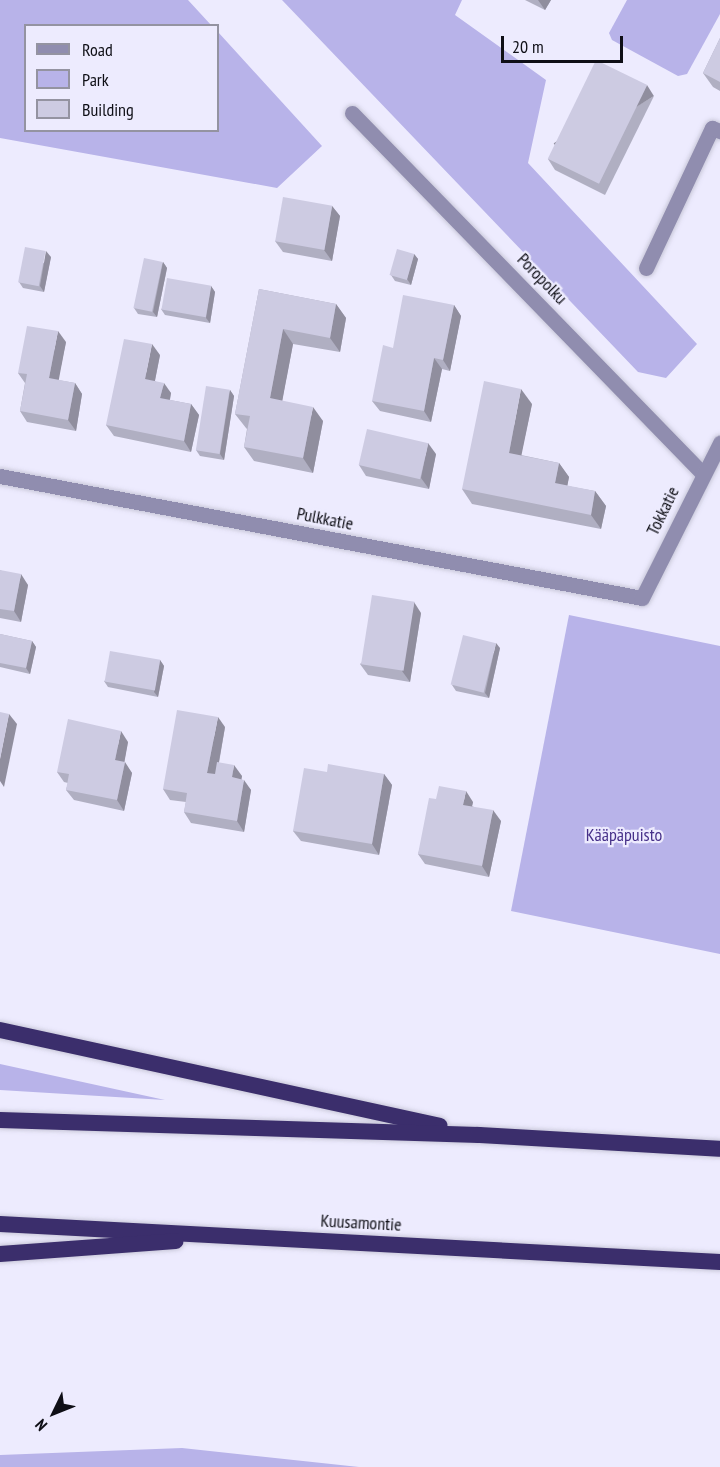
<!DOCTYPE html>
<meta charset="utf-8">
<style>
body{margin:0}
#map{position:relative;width:720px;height:1467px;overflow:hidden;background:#edebfe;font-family:"PT Sans Narrow",sans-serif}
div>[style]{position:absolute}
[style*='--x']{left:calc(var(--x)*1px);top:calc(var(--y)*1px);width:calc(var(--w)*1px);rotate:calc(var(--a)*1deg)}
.green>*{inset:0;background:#b8b3e9}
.roads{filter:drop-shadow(0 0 2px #c9c8d9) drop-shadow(0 0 2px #c9c8d9)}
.service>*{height:15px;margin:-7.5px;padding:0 7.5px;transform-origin:7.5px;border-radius:7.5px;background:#908daf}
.minor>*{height:15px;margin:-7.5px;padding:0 7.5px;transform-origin:7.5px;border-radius:7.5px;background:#908daf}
.trunk>*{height:16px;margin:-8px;padding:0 8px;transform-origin:8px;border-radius:8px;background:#3b2e6c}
.wall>*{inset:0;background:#b0afc2}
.shaded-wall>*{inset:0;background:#908e9e;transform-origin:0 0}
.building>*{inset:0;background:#cdcbe2;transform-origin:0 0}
span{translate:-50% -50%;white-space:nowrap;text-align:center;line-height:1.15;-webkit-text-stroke:4.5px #edebfe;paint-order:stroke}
.street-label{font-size:18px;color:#0f0f16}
.park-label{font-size:18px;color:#463089}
.legend{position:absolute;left:24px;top:24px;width:195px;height:108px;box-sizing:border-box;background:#edebfe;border:2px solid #9493a1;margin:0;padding:8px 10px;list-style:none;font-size:18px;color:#0f0f16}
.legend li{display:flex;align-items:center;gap:12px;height:30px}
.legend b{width:30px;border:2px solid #9493a1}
.north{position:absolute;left:24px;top:1383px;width:60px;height:60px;-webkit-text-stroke:4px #edebfe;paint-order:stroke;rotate:227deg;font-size:16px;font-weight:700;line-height:24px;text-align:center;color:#0f0f16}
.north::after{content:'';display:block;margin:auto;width:21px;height:27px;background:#0f0f16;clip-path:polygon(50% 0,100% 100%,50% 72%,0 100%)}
.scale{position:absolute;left:501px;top:36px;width:122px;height:27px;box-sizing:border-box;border:3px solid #0f0f16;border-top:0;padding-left:8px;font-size:18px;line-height:21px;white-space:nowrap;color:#0f0f16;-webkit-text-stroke:4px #edebfe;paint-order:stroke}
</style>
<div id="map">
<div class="green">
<div style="clip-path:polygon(0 0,188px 0,211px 25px,26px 26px,26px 130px,218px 130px,218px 32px,322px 146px,277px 188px,0 138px)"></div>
<div style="clip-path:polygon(282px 0,462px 0,455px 15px,546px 80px,528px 163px,697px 344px,666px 378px,638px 372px)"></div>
<div style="clip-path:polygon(627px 0,720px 0,720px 14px,687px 74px,678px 76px,612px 40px,609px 33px)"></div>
<div style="clip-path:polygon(569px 615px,720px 646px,720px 954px,511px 911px)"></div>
<div style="clip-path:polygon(0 1064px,165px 1100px,0 1090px)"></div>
<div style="clip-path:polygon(182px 1448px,359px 1467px,0 1467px,0 1455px)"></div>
</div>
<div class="roads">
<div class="service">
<div style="--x:646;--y:268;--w:155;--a:-64.8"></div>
<div style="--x:712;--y:128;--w:9;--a:21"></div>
</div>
<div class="minor">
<div style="--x:352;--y:113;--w:504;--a:45.8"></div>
<div style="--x:0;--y:476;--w:653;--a:10.76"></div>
<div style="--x:642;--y:598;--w:174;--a:-63.3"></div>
</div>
<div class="trunk">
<div style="--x:0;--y:1030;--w:450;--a:12.3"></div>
<div style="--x:0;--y:1120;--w:479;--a:1.8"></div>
<div style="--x:479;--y:1135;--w:241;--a:3.3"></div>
<div style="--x:0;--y:1224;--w:721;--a:3.02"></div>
<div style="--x:0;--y:1254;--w:176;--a:-4.2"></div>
</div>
</div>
<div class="wall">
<div style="clip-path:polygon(525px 0,551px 0,545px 10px)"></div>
<div style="clip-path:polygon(720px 38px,720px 91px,713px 87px,703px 73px)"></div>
<div style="clip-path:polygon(654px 96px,605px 195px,555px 170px,548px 159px)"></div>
<div style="clip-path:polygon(332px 206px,340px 216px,332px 261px,283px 252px,275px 241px)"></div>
<div style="clip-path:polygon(414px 254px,418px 259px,411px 285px,395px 281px,391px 275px)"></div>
<div style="clip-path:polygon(51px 257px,44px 292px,23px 288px,19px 282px)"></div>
<div style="clip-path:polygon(163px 262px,167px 268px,157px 317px,138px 314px,134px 308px)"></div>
<div style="clip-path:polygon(211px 286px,215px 292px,210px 323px,165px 315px,161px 309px)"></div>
<div style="clip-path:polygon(259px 289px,336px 304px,346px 318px,340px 352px,293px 344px,282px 401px,323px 421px,313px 473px,254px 461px,244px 447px,247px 429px,246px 428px,235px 414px)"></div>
<div style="clip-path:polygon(454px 305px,461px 316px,450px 371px,442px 369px,431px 422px,380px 411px,372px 401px)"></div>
<div style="clip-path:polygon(66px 342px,58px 380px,75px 383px,82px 394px,76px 431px,27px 422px,20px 411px,25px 383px,18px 373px)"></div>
<div style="clip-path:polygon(160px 355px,155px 381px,171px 393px,170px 400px,191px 404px,199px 415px,191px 452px,114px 436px,106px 425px)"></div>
<div style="clip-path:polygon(230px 390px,234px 396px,224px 460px,200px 456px,196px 450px)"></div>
<div style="clip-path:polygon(532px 404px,521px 455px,559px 463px,569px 477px,567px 486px,595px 491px,606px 506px,601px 529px,472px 504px,462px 489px)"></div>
<div style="clip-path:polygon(436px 454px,429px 489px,366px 476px,359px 465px)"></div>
<div style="clip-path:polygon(0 570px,28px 585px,21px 622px,0 618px)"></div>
<div style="clip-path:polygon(421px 613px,410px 682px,368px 675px,360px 664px)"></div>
<div style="clip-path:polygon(0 634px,32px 641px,36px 647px,30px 674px,0 667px)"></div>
<div style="clip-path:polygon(500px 648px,489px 698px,456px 691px,452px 685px)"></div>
<div style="clip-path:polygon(160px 660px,164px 666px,158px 697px,108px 687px,104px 681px)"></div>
<div style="clip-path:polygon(225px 727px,219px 763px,242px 776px,241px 779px,251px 790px,244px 832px,191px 823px,184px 812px,186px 802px,170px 800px,163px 789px)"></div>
<div style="clip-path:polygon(128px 742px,124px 762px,132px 773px,124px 811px,74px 800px,66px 790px,68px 783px,64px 782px,57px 772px)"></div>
<div style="clip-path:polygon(327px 772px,384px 774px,392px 785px,379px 855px,301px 841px,293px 831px)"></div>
<div style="clip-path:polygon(436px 799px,473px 802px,472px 806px,501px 821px,489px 877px,425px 864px,418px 854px)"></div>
</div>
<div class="shaded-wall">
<div style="clip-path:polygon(538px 0,551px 0,545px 10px)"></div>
<div style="left:647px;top:85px;width:13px;height:110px;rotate:58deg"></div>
<div style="clip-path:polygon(332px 206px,340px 216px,332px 261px,324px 250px)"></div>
<div style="clip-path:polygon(46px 251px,51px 257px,44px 292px,40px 286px)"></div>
<div style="clip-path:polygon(414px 254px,418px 259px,411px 285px,407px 279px)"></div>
<div style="clip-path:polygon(163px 262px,167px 268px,157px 317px,153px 312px)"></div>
<div style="clip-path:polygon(211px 286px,215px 292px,210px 323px,206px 318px)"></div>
<div style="clip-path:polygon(336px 304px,346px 318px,340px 352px,330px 338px)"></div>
<div style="clip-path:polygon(454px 305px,461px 316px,450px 371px,443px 360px)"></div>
<div style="clip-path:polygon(283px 329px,293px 344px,280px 413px,270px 398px)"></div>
<div style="clip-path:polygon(58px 331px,66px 342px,57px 389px,49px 378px)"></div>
<div style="clip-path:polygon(152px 344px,160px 355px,153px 390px,145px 379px)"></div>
<div style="clip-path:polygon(434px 358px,442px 369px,431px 422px,424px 411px)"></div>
<div style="clip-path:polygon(75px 383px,82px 394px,76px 431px,68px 420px)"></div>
<div style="clip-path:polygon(164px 383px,171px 393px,168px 409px,160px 398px)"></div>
<div style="clip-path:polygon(521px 389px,532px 404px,519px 467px,509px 453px)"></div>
<div style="clip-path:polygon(230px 390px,234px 396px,224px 460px,220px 454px)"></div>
<div style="clip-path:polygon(191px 404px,199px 415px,191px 452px,184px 441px)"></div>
<div style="clip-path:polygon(313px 407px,323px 421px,313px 473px,303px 458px)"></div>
<div style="clip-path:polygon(428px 443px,436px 454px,429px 489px,421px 478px)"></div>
<div style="clip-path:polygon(559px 463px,569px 477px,565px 498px,555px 483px)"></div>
<div style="clip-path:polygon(595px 491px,606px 506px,601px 529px,591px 515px)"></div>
<div style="clip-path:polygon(21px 574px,28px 585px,21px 622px,14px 611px)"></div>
<div style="clip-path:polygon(414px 602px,421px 613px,410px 682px,402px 671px)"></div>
<div style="clip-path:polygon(32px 641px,36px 647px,30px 674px,26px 668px)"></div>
<div style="clip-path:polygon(496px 643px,500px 648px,489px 698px,485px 693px)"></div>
<div style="clip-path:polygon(160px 660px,164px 666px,158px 697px,154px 692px)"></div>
<div style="clip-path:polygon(9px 714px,17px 724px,4px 787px,0 781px,0 759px)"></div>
<div style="clip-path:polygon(218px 717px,225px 727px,215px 784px,207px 773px)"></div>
<div style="clip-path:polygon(121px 731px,128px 742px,123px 770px,115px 760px)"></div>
<div style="clip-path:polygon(125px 762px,132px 773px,124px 811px,117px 800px)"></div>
<div style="clip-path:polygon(234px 765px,242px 776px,240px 788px,232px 777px)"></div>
<div style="clip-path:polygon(384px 774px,392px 785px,379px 855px,372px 844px)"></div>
<div style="clip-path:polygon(244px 780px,251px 790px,244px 832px,237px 821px)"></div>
<div style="clip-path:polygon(466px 791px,473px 802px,470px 815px,463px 805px)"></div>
<div style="clip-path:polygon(493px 810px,501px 821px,489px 877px,482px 866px)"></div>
</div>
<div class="building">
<div style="clip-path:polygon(720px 38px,720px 82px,703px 73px)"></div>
<div style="left:596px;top:60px;width:57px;height:110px;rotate:26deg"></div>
<div style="left:283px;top:197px;width:50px;height:45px;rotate:10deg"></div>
<div style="left:25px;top:247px;width:21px;height:36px;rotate:11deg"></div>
<div style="left:397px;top:249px;width:18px;height:27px;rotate:16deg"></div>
<div style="left:144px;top:258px;width:19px;height:51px;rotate:12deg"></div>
<div style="left:167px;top:278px;width:45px;height:32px;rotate:10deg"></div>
<div style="clip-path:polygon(259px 289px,336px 304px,330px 338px,283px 329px,270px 398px,313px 407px,303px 458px,244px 447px,250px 416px,235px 414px)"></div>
<div style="clip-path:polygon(403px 295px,454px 305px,443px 360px,434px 358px,424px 411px,372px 401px,383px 345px,393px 348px)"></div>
<div style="clip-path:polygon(27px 326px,58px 331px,49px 378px,75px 383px,68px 420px,20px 411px,27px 374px,18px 373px)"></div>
<div style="clip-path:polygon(124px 339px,152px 344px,145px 379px,164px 383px,160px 398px,191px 404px,184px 441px,106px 425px)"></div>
<div style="clip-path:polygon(484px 381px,521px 389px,509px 453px,559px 463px,555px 483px,595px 491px,591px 515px,462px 489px)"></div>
<div style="left:206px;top:386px;width:24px;height:65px;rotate:9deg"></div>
<div style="left:367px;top:429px;width:63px;height:37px;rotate:13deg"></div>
<div style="clip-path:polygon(0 570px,21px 574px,14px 611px,0 609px)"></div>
<div style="left:372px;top:595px;width:43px;height:70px;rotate:9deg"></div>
<div style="clip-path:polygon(0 634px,32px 641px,26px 668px,0 663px)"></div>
<div style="left:463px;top:635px;width:34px;height:51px;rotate:14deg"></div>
<div style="left:110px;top:651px;width:51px;height:31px;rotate:10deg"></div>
<div style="clip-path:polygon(177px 710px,218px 717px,207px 773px,215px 774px,217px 762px,234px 765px,232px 777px,244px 780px,237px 821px,184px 812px,187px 793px,163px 789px)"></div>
<div style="clip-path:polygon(0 712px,9px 714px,0 759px)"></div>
<div style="clip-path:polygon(68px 719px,121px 731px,115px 760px,125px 762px,117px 800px,66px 790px,69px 774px,57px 772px)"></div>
<div style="clip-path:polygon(328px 764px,384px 774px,372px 844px,293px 831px,304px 768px,327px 772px)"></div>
<div style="clip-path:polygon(439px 786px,466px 791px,463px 805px,493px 810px,482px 866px,418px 854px,429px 798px,436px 799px)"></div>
</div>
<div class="street-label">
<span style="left:542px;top:279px;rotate:46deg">Poropolku</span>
<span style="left:663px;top:511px;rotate:-64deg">Tokkatie</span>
<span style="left:325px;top:519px;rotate:11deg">Pulkkatie</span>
<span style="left:361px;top:1223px;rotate:3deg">Kuusamontie</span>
</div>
<div class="park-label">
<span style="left:624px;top:835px">Kääpäpuisto</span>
</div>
<ul class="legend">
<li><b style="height:8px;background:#908daf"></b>Road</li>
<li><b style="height:16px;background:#b8b3e9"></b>Park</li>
<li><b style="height:16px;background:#cdcbe2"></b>Building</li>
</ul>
<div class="north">N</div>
<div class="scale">20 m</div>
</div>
